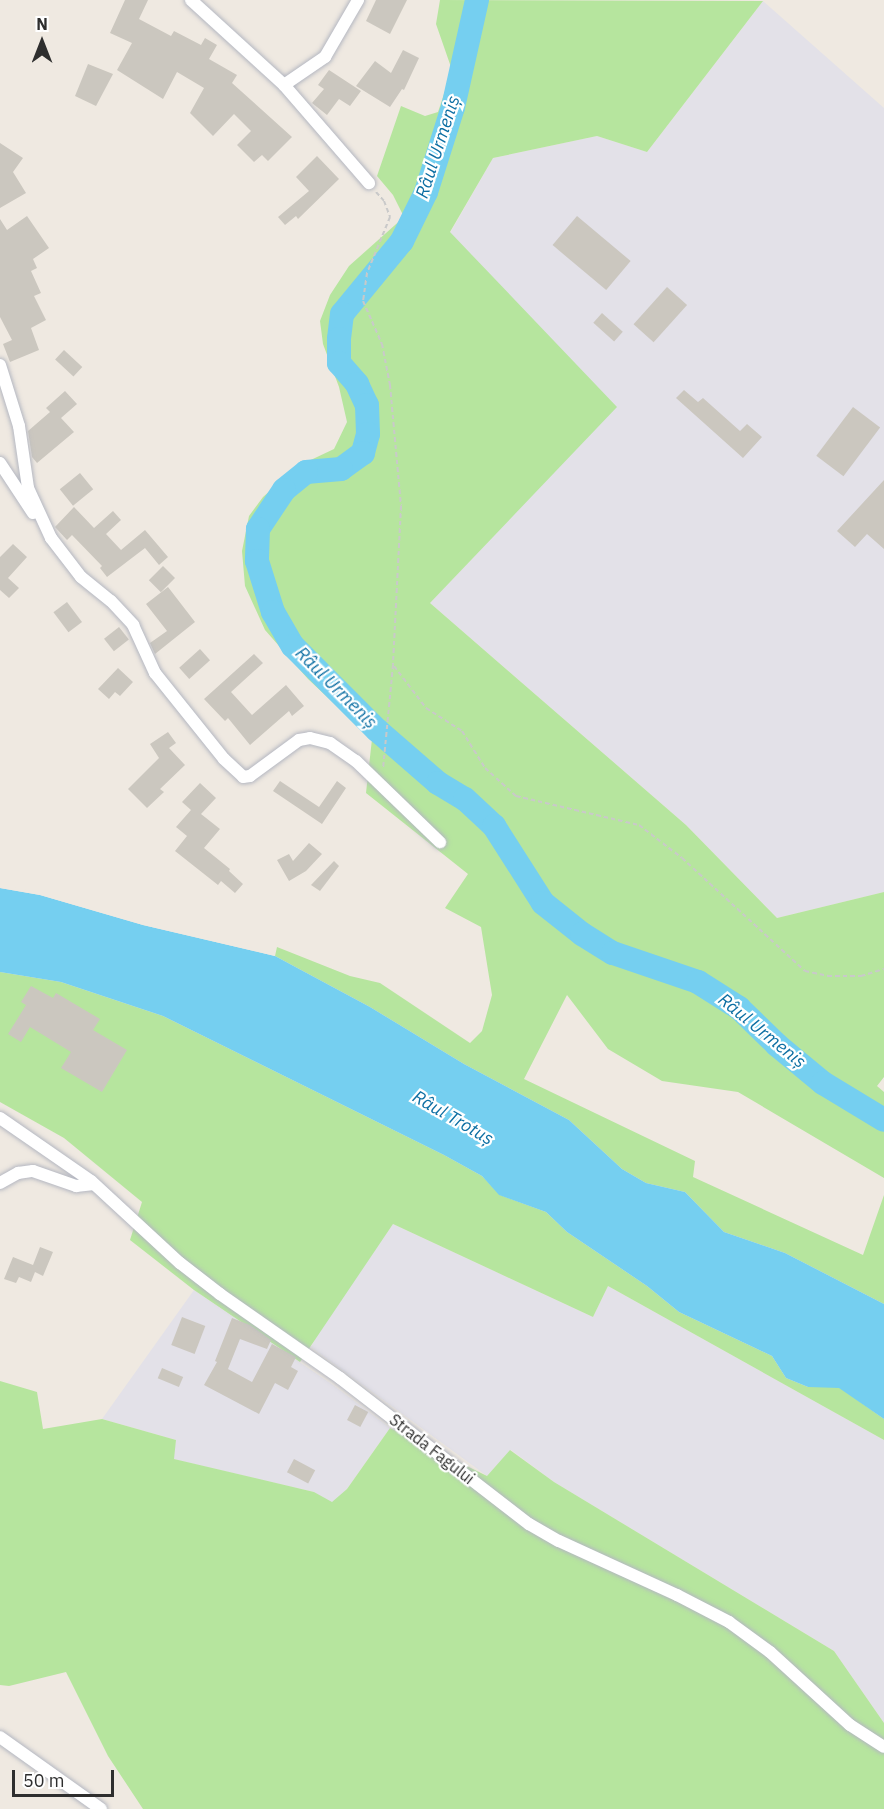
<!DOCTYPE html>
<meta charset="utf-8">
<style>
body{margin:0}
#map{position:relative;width:884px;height:1809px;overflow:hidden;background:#efe9e1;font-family:"IBM Plex Sans",sans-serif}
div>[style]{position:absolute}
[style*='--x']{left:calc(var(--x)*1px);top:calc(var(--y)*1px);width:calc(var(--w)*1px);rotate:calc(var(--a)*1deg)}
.industrial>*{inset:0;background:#e3e1e8}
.green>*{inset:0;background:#b6e59e}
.water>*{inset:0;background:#75cff0}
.pier>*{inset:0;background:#efe9e1}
.river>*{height:24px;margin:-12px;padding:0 12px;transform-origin:12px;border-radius:12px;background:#75cff0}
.building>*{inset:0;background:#cbc7bf;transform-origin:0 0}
.path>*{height:2px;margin-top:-1px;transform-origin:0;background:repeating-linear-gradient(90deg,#c9c9c9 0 4.5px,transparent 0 7.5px)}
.roads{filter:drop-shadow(0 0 2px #b4b7c1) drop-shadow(0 0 2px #b4b7c1)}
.street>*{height:12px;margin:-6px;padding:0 6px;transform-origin:6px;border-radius:6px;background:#fff}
span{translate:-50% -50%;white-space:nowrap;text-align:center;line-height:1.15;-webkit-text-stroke:4.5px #fff;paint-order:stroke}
.street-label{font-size:16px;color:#2e2e2e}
.water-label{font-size:18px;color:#0d6fa3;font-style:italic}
.north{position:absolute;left:12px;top:12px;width:60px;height:60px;-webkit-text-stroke:4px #fff;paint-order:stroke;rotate:0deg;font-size:16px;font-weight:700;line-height:24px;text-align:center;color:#2e2e2e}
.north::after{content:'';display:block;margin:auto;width:21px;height:27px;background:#2e2e2e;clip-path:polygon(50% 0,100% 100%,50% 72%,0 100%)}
.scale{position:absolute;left:12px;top:1770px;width:102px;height:27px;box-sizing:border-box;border:3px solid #2e2e2e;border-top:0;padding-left:8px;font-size:18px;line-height:21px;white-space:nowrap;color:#2e2e2e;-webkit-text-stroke:4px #fff;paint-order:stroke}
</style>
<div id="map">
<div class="industrial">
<div style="clip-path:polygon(763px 1px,884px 108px,884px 892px,777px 918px,686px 825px,430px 603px,616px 407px,450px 233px,493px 158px,597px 136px,647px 152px)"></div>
<div style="clip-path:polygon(393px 1224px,593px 1317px,608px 1286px,884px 1440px,884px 1723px,834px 1651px,554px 1482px,511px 1450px,487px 1476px,311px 1347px,321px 1328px)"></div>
<div style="clip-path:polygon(194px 1290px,333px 1385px,390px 1428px,347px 1489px,332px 1503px,314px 1492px,173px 1459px,176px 1440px,102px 1419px)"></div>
</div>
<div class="green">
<div style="clip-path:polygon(440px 0,763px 1px,647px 152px,597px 136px,493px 158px,450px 232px,617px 407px,430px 603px,686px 825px,777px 918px,884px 892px,884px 1077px,877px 1086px,884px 1092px,884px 1178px,738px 1092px,662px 1081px,608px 1049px,567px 995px,524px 1079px,695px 1161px,693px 1177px,863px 1255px,884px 1195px,884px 1304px,785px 1253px,724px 1232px,685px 1192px,646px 1183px,622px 1169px,569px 1120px,464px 1064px,370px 1007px,275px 956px,277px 947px,350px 976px,380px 983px,470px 1043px,482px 1031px,492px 995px,481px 927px,445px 908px,468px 874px,366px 793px,372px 739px,308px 679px,265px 630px,245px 586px,242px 551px,249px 516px,263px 497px,298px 466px,334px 449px,347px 422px,339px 387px,323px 344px,320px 321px,330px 295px,349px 266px,404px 217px,393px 195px,377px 176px,401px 106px,425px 116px,438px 112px,452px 70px,436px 24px)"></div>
<div style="clip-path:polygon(0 972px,61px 982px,163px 1016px,444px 1155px,482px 1176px,500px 1195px,546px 1212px,567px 1232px,647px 1286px,679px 1312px,772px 1356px,786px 1378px,808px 1387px,839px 1387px,884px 1419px,884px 1440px,608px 1286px,593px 1317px,393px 1224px,300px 1362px,194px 1290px,130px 1240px,142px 1202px,64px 1138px,0 1102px)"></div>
<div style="clip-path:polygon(0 1381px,37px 1392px,43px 1429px,102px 1419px,176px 1440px,174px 1459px,314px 1492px,332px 1502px,347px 1489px,390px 1428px,487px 1476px,510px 1450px,554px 1482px,834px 1651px,884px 1723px,884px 1809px,143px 1809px,108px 1756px,66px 1672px,9px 1686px,0 1685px)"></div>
</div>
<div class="water">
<div style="clip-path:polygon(0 888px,40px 895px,143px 925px,275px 956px,370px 1007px,464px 1064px,569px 1120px,622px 1169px,646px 1183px,685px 1192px,724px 1232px,785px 1253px,884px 1304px,884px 1419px,839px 1388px,808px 1387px,786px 1378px,772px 1356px,679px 1312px,647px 1286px,567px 1232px,546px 1212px,499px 1195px,482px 1176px,444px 1155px,163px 1016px,61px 982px,0 972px)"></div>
</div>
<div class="pier">
<div style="clip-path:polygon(0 885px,41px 892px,144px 922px,275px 953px,275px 956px,143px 925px,40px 895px,0 888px)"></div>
</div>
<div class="river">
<div style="--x:477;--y:0;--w:110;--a:102.6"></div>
<div style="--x:453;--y:107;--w:89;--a:107.6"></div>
<div style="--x:426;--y:192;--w:55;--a:116.1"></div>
<div style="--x:402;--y:241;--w:94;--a:129.4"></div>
<div style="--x:342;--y:314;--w:25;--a:97"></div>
<div style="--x:339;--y:339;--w:24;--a:90"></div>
<div style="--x:339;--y:363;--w:28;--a:49"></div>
<div style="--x:357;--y:384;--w:23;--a:65"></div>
<div style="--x:367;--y:405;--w:29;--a:88"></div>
<div style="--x:368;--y:434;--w:20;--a:105"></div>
<div style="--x:363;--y:453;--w:27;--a:144"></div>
<div style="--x:341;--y:469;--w:35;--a:175"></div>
<div style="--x:306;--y:472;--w:28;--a:141"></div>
<div style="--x:284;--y:490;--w:47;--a:123.7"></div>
<div style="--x:258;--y:529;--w:32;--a:92"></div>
<div style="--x:257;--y:561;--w:53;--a:72.6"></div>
<div style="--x:273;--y:612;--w:39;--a:60"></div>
<div style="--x:293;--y:646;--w:119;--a:45"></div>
<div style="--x:377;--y:730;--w:81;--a:41"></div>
<div style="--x:438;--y:783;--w:31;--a:31"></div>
<div style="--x:465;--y:799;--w:40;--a:43"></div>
<div style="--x:494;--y:826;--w:91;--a:57.5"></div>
<div style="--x:543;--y:903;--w:50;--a:38.5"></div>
<div style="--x:582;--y:934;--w:36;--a:32"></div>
<div style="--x:613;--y:953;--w:90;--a:18.8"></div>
<div style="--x:698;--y:982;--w:49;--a:32.4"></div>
<div style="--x:739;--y:1008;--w:53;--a:44.2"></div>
<div style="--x:777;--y:1045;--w:60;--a:39.6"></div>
<div style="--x:823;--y:1083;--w:71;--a:31.2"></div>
</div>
<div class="building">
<div style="clip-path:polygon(125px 0,148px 0,139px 19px,171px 36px,174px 31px,201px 45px,205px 38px,217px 45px,209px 59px,237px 75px,232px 83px,292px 137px,268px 161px,262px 155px,254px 162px,237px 145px,251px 131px,234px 114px,213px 136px,190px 113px,204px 88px,177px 72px,163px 99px,117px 70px,132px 43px,110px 33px)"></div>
<div style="clip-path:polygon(376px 0,407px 0,390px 34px,366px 21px)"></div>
<div style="clip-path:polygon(403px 50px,419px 58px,404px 90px,402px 89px,390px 107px,356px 86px,375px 61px,391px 73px)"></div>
<div style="clip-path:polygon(88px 64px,113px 74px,96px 106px,75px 96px)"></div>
<div style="clip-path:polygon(329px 70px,361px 91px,350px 106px,339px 99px,327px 115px,312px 103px,324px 89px,318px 85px)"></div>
<div style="clip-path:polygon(0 143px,23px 158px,13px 172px,26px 193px,0 208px)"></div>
<div style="clip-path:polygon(317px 156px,339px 179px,298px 219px,296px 216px,285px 225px,278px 217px,309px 191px,296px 177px)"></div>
<div style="clip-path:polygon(27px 216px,49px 248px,33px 259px,37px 268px,31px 271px,41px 293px,34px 296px,46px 320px,31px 328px,39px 350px,10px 362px,3px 344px,12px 340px,0 317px,0 219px,7px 230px)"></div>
<div style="left:577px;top:216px;width:70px;height:38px;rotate:40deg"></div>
<div style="left:667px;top:287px;width:27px;height:50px;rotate:42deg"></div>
<div style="left:602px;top:313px;width:28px;height:13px;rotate:42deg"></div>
<div style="left:64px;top:350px;width:25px;height:13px;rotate:43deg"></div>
<div style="clip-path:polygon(684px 390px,698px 402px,703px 398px,740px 431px,747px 424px,762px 437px,743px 458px,676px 398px)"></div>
<div style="clip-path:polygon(65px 391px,77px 404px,61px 418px,74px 432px,37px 463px,32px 457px,28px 431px,50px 412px,46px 408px)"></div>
<div style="left:853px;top:407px;width:34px;height:61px;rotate:37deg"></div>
<div style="left:80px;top:473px;width:21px;height:26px;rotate:51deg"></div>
<div style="clip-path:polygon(884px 480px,884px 549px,867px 534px,855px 547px,837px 531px)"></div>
<div style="clip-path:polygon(74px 507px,94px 528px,113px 511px,121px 520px,106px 534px,121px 550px,145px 530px,168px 557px,159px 565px,145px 548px,107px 577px,100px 568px,102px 566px,72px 535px,67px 540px,55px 527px)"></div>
<div style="clip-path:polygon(13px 544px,27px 557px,8px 578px,19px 588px,9px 598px,0 590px,0 557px)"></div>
<div style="left:163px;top:566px;width:17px;height:20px;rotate:45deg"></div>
<div style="clip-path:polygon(168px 587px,195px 622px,155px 654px,150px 643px,167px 631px,146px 604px)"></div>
<div style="left:67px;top:602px;width:25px;height:17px;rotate:53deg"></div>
<div style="left:119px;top:627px;width:16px;height:19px;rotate:52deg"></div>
<div style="left:200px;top:649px;width:15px;height:28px;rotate:48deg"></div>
<div style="clip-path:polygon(254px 654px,263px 663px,231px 692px,252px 715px,286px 685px,304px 706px,292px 716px,289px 711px,250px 745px,228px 718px,225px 721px,204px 699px)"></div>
<div style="clip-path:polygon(118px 668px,133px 682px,120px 696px,115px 692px,109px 699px,98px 689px)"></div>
<div style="clip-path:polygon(168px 732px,176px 743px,169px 748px,185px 765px,160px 789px,164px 792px,147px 808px,128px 789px,159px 758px,150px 744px)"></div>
<div style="clip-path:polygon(280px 781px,319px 807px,337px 781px,346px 788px,322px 824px,273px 791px)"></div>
<div style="clip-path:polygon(200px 783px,216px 798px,201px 814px,220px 829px,204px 848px,230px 869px,229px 871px,243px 884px,235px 893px,221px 881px,218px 885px,175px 851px,187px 836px,176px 827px,191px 810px,182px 802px)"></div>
<div style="clip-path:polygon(309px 843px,322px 854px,306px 871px,289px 881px,277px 860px,289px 854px,293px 861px)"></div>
<div style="clip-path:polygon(334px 861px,339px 866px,320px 891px,311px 885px)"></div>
<div style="clip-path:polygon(31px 986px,53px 998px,56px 993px,100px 1019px,93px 1030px,127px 1050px,102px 1092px,61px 1068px,71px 1052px,30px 1027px,21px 1042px,8px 1034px,26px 1005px,21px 1002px)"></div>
<div style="clip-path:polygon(40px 1247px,53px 1252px,43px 1276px,35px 1272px,31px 1282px,19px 1277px,16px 1283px,4px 1279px,13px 1257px,33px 1265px)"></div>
<div style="left:182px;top:1317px;width:25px;height:30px;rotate:21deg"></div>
<div style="clip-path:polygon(232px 1318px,250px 1325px,271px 1340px,267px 1349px,240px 1339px,228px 1369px,252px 1382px,272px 1344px,296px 1357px,291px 1367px,298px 1371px,288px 1390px,275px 1383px,259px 1414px,204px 1385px,217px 1362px,215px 1361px)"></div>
<div style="left:162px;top:1368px;width:23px;height:11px;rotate:23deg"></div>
<div style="left:355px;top:1405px;width:15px;height:17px;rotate:28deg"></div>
<div style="left:294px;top:1459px;width:24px;height:15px;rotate:28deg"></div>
</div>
<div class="path">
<div style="--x:376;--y:192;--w:12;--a:48"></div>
<div style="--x:384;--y:201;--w:17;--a:69"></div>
<div style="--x:390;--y:217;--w:61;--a:112.3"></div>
<div style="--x:367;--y:273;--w:28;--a:98"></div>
<div style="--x:363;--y:301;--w:47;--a:66.2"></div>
<div style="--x:382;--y:344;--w:42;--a:79"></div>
<div style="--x:390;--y:385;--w:121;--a:84.8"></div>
<div style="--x:401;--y:506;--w:159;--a:92.9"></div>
<div style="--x:393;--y:665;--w:103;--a:95.5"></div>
<div style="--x:394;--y:666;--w:53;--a:52.7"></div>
<div style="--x:426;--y:708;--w:43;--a:32.6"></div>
<div style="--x:462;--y:731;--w:44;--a:58.1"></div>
<div style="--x:485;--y:768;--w:42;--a:42.1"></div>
<div style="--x:516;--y:796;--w:126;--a:13.3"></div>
<div style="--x:639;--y:825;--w:54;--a:37.5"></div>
<div style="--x:682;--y:858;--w:167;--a:42.6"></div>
<div style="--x:805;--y:971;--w:24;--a:12"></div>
<div style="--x:828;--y:976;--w:33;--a:0"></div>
<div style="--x:861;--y:976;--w:24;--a:-17"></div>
</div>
<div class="roads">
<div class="street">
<div style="--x:191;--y:0;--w:126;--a:42.4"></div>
<div style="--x:284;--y:85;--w:130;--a:49.1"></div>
<div style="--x:284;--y:85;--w:50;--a:-34.3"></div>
<div style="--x:325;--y:57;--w:66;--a:-59.9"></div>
<div style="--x:0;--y:365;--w:64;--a:72.7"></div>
<div style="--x:19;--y:426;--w:63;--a:81.7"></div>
<div style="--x:28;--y:488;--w:55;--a:65.3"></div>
<div style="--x:51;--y:538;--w:49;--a:52.4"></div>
<div style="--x:81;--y:577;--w:38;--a:39"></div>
<div style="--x:111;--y:601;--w:33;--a:47"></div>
<div style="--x:133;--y:625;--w:53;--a:65.4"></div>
<div style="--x:155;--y:673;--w:110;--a:51.3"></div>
<div style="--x:224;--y:759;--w:26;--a:43"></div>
<div style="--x:243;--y:777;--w:7;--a:-8"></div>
<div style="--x:250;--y:776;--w:61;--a:-36.3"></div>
<div style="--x:299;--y:740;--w:11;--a:-10"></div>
<div style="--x:310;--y:738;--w:21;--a:14"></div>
<div style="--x:330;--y:743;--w:32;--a:35"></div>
<div style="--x:356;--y:761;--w:117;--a:44"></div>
<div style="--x:0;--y:463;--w:60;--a:56.6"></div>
<div style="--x:0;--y:1118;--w:111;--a:34.7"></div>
<div style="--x:91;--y:1181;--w:121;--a:42.7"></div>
<div style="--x:180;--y:1263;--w:51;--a:37.8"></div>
<div style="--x:220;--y:1294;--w:146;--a:35"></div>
<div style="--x:340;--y:1378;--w:239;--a:37.7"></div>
<div style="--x:529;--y:1524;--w:34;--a:30"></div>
<div style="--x:559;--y:1541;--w:130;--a:24.6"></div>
<div style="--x:677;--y:1595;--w:59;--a:27.4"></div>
<div style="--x:729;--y:1622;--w:51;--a:36.2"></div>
<div style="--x:770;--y:1652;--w:108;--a:42.4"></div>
<div style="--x:850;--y:1725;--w:40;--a:32.9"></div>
<div style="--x:0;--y:1183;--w:21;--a:-29"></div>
<div style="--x:18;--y:1173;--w:15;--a:-8"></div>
<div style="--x:33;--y:1171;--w:46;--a:19.2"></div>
<div style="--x:76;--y:1186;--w:18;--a:-6"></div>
<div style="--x:0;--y:1737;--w:124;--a:35.5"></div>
</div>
</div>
<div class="street-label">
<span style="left:432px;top:1449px;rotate:38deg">Strada Fagului</span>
</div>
<div class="water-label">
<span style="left:438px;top:147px;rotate:-72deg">Râul Urmeniș</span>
<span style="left:336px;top:688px;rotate:45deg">Râul Urmeniș</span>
<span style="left:762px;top:1031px;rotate:39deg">Râul Urmeniș</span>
<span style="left:453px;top:1118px;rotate:30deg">Râul Trotuș</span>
</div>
<div class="north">N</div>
<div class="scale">50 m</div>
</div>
